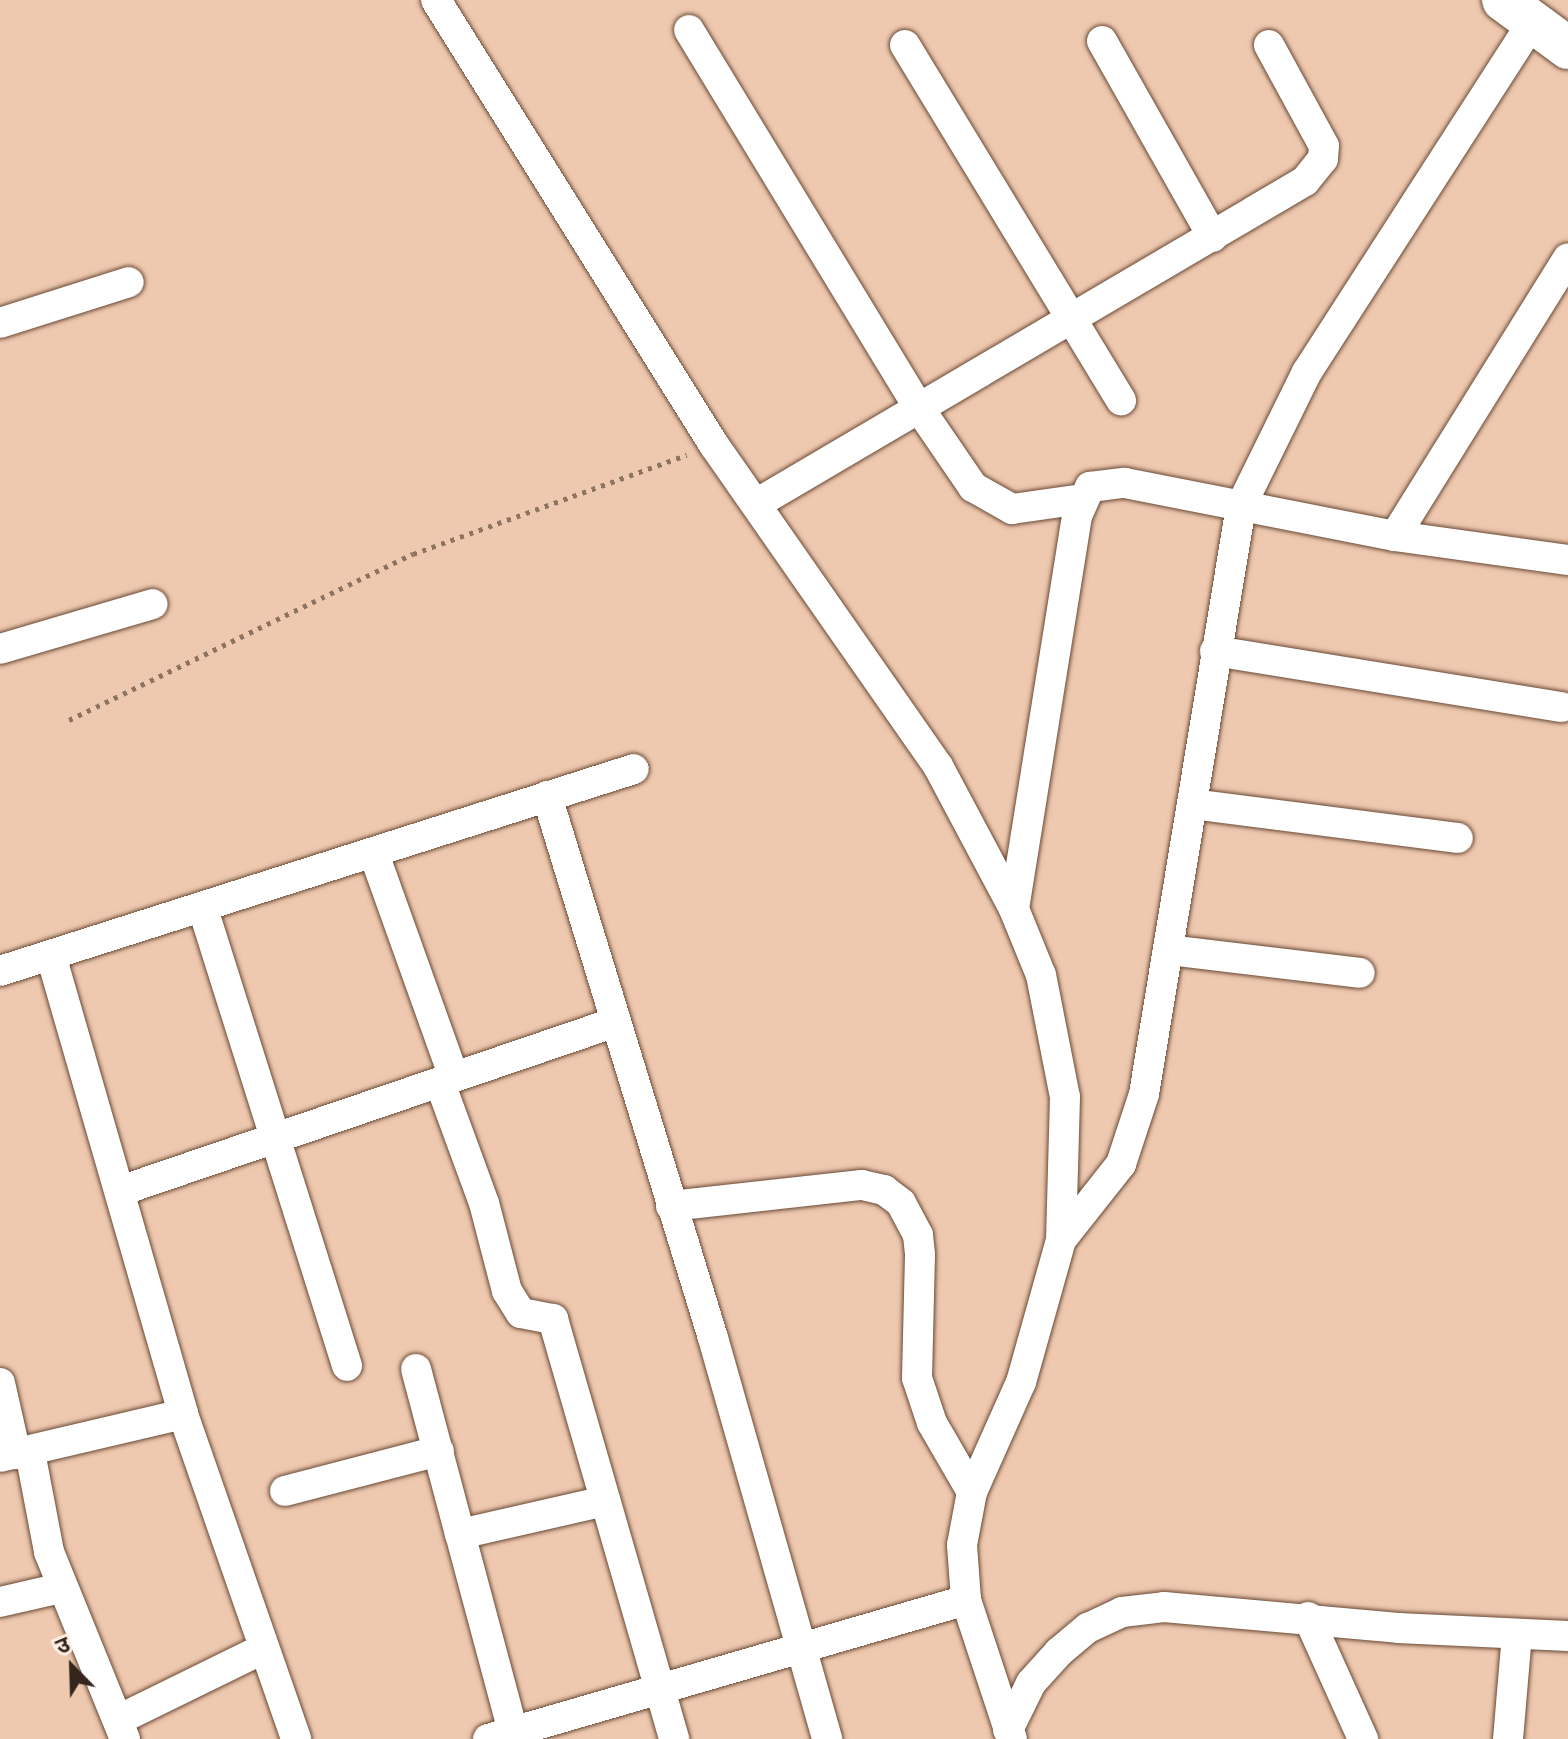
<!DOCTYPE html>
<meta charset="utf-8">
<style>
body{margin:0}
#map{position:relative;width:1568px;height:1739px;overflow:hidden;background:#eec8af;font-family:"Titillium Web","Noto Sans Devanagari",sans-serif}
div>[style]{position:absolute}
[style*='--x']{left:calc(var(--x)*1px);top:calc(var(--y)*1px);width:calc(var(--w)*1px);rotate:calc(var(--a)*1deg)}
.path>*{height:5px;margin-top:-2.5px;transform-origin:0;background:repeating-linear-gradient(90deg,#8c7362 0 4px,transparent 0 10px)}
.roads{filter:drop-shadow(0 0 2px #694934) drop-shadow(0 0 2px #694934)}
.street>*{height:30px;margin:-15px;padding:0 15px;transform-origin:15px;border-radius:15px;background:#fff}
.secondary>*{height:42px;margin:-21px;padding:0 21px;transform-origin:21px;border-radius:21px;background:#fff}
span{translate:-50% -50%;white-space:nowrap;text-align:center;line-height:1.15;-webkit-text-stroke:6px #feeee4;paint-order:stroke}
.north{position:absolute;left:32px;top:1627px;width:80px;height:80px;-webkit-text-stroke:6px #feeee4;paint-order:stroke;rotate:337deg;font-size:22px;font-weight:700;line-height:32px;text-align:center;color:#34261d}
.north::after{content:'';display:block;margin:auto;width:28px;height:36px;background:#34261d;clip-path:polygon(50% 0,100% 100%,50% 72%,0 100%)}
</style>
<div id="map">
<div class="path">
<div style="--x:69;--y:720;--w:382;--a:-25.8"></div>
<div style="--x:413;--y:554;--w:291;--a:-19.9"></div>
</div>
<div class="roads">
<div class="street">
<div style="--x:436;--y:0;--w:525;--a:58.01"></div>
<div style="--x:714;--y:445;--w:391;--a:55.1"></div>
<div style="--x:938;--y:766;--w:162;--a:62"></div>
<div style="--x:1014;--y:909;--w:71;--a:67.8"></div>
<div style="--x:1041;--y:975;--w:124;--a:78.9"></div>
<div style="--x:1065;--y:1097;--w:143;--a:91.6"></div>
<div style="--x:1061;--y:1240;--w:148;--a:105.7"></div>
<div style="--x:1021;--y:1382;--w:120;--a:114"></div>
<div style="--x:972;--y:1492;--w:54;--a:100.7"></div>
<div style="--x:962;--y:1545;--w:55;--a:85.8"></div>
<div style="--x:966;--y:1600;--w:146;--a:71.7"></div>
<div style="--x:689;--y:30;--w:442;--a:58.7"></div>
<div style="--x:919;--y:408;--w:96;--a:55.6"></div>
<div style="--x:973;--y:487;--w:45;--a:29.4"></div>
<div style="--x:1012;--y:509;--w:71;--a:-8.1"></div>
<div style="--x:1102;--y:41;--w:225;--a:60.5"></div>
<div style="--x:905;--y:45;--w:416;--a:58.7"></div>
<div style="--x:0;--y:323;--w:135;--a:-17.6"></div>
<div style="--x:756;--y:504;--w:637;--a:-30.47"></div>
<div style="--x:1305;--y:181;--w:28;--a:-51"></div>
<div style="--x:1323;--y:159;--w:13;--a:-86"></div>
<div style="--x:1324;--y:146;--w:115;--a:-118.6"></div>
<div style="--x:1395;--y:536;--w:327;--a:-58.1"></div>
<div style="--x:0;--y:649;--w:159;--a:-16.4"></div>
<div style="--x:1215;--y:651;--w:351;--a:9.2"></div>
<div style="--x:547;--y:796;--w:567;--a:72.97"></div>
<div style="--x:713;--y:1338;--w:417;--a:74.1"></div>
<div style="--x:1192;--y:804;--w:268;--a:7.3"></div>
<div style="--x:374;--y:854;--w:237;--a:70.3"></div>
<div style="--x:203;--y:909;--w:479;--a:72.5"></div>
<div style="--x:1014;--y:909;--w:398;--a:-80.9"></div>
<div style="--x:1077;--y:516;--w:32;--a:-66"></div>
<div style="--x:1090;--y:487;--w:35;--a:-7"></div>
<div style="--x:1125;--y:483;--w:275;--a:11.1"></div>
<div style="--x:1395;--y:536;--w:175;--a:7.9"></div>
<div style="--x:1168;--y:950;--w:193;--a:6.8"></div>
<div style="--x:52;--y:959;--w:473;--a:73.9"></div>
<div style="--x:183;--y:1414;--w:344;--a:70.8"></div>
<div style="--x:0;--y:971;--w:665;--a:-17.67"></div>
<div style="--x:440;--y:1083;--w:128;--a:69.9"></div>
<div style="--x:484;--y:1203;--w:91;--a:75.4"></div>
<div style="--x:507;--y:1291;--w:26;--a:58"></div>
<div style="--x:521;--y:1313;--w:33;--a:11"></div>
<div style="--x:553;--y:1319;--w:437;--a:73.9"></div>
<div style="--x:120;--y:1191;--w:521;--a:-18.82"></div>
<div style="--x:671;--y:1206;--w:192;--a:-6.3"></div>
<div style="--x:862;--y:1185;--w:23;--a:13"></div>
<div style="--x:884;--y:1190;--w:21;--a:37"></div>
<div style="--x:901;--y:1203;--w:36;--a:62"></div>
<div style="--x:918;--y:1235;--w:20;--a:84"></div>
<div style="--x:920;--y:1255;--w:123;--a:91.4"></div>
<div style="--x:917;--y:1378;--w:47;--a:71.6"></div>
<div style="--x:932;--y:1423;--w:80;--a:59.9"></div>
<div style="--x:1061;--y:1240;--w:97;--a:-51.7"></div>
<div style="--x:1121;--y:1164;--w:74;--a:-71.8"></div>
<div style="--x:1144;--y:1094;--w:596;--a:-80.63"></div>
<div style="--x:1241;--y:506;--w:149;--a:-63.8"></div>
<div style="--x:1307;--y:372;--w:417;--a:-57.2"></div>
<div style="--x:416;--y:1369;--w:171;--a:75.1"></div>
<div style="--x:0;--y:1383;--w:73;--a:77.3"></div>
<div style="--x:30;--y:1452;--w:102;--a:79.2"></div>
<div style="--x:49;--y:1552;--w:202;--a:67.9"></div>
<div style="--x:0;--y:1457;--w:188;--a:-13.2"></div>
<div style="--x:285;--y:1491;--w:159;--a:-14.6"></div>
<div style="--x:0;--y:1602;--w:63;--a:-12.9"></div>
<div style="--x:1308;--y:1617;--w:134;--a:65.7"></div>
<div style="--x:120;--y:1719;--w:157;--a:-26.1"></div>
<div style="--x:1008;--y:1730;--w:52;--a:-63.9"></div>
<div style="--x:1031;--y:1683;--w:42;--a:-47.9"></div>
<div style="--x:1059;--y:1652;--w:38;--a:-40"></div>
<div style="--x:1088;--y:1628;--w:38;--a:-25"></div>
<div style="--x:1122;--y:1612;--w:42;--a:-6.8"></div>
<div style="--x:1164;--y:1607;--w:235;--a:5.1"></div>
<div style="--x:1398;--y:1628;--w:170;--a:2.7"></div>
<div style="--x:488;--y:1739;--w:498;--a:-16.2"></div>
<div style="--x:515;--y:1739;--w:212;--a:-105"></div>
<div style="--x:460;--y:1534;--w:149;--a:-12.8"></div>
<div style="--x:1508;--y:1739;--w:105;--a:-85.1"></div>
</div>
<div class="secondary">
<div style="--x:1503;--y:0;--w:81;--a:36.4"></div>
</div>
</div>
<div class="north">उ</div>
</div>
